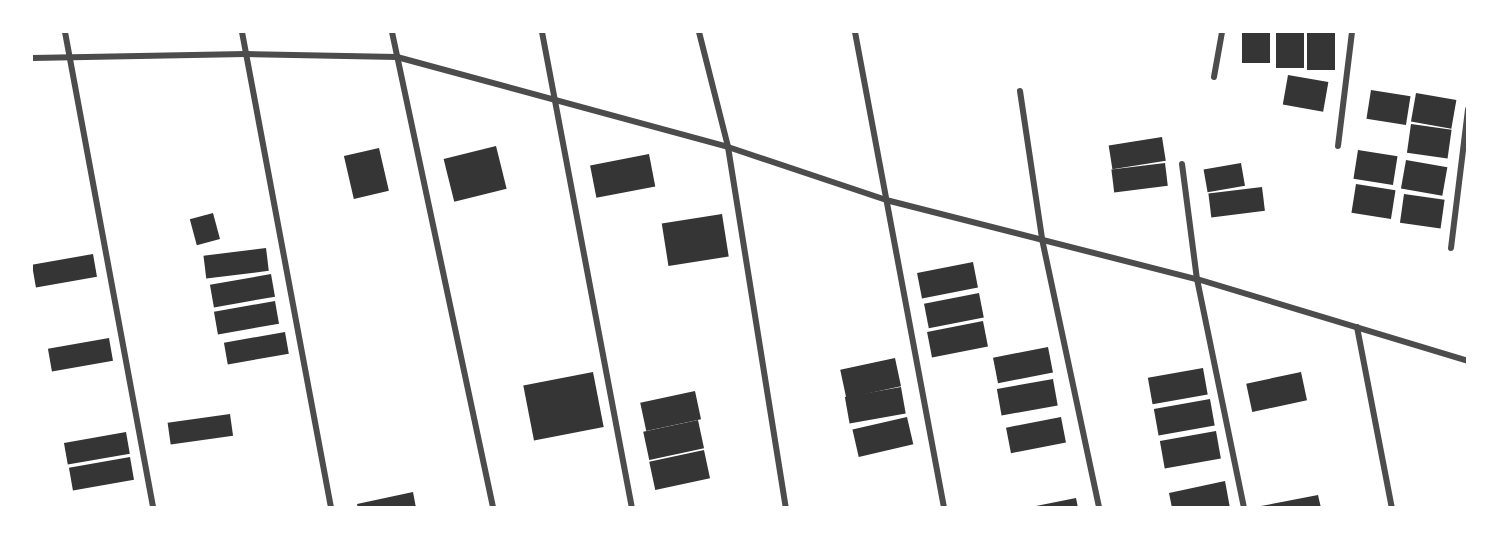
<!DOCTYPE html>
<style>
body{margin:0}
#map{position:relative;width:1499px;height:539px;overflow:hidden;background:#fff;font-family:Rubik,sans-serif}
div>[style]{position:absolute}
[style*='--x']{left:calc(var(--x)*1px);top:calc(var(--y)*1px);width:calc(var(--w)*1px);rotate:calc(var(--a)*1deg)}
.building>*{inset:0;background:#353535;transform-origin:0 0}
.minor>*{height:6px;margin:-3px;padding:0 3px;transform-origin:3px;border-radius:3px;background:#4c4c4c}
span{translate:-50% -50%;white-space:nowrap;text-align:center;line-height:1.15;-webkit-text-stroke:4.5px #fff;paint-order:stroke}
.frame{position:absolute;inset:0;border:33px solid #fff;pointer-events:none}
</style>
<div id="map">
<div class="building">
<div style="left:1242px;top:32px;width:28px;height:31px"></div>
<div style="left:1276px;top:32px;width:28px;height:36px"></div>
<div style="left:1307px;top:32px;width:28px;height:38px"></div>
<div style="left:1288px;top:75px;width:41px;height:30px;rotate:10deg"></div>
<div style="left:1371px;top:90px;width:40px;height:29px;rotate:9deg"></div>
<div style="left:1416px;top:93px;width:41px;height:29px;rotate:10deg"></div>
<div style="left:1411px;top:124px;width:41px;height:29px;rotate:8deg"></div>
<div style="left:1162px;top:137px;width:24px;height:54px;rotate:81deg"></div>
<div style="left:496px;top:146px;width:44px;height:54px;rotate:76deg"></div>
<div style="left:379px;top:148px;width:44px;height:36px;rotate:77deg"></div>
<div style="left:1358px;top:150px;width:40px;height:29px;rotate:9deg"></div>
<div style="left:649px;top:154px;width:33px;height:60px;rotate:79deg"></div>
<div style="left:1406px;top:160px;width:42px;height:29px;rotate:10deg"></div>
<div style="left:1165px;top:163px;width:23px;height:54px;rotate:83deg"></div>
<div style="left:1241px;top:163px;width:23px;height:38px;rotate:80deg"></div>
<div style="left:1356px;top:184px;width:40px;height:29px;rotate:9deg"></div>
<div style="left:1262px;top:187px;width:24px;height:54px;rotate:83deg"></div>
<div style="left:1404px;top:194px;width:41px;height:29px;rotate:8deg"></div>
<div style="left:213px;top:213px;width:27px;height:24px;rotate:75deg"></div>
<div style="left:722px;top:214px;width:43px;height:61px;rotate:81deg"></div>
<div style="left:266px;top:248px;width:23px;height:63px;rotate:83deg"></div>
<div style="left:93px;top:254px;width:23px;height:62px;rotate:80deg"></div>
<div style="left:973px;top:262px;width:26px;height:57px;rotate:79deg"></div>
<div style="left:271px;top:274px;width:23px;height:62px;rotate:80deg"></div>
<div style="left:979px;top:293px;width:25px;height:56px;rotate:79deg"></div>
<div style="left:275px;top:301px;width:23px;height:62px;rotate:80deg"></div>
<div style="left:983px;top:321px;width:26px;height:57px;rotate:79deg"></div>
<div style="left:285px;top:332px;width:22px;height:62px;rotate:80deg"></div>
<div style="left:109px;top:338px;width:23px;height:62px;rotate:80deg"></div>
<div style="left:1048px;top:347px;width:26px;height:56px;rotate:79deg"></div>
<div style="left:895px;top:358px;width:29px;height:56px;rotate:78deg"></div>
<div style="left:1203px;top:368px;width:27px;height:56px;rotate:80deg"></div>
<div style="left:593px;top:372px;width:56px;height:71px;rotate:79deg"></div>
<div style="left:1301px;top:372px;width:29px;height:56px;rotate:78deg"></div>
<div style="left:1053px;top:379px;width:27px;height:57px;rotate:80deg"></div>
<div style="left:901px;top:387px;width:27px;height:57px;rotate:80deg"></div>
<div style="left:695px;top:391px;width:29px;height:56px;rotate:78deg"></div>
<div style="left:1210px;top:399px;width:27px;height:57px;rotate:80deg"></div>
<div style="left:230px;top:414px;width:22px;height:63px;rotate:82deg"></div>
<div style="left:907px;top:417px;width:28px;height:56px;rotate:77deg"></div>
<div style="left:1061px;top:417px;width:26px;height:56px;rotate:79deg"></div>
<div style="left:698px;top:420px;width:29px;height:56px;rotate:78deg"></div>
<div style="left:1216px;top:431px;width:28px;height:57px;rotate:80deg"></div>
<div style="left:126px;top:432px;width:22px;height:63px;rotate:80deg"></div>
<div style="left:704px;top:450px;width:29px;height:56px;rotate:78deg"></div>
<div style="left:130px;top:457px;width:23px;height:62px;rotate:80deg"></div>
<div style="clip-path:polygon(1225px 481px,1230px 508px,1172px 508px,1169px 493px)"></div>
<div style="clip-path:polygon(413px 492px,416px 508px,358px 508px,357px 504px)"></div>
<div style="clip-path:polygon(1318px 495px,1321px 508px,1261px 508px,1261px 506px)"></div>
<div style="clip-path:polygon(1076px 498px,1078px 508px,1036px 508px,1036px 506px)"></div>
</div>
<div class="minor">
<div style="--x:65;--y:32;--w:484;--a:79.5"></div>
<div style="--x:242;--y:32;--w:484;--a:79.4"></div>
<div style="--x:392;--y:32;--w:487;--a:78"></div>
<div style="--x:542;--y:32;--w:484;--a:79.3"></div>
<div style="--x:699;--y:32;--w:119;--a:75.8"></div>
<div style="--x:728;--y:147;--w:366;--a:80.9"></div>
<div style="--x:855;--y:32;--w:484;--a:79.4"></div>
<div style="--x:32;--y:58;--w:214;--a:-1.1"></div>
<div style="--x:246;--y:54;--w:151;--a:1.1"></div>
<div style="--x:397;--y:57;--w:343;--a:15.2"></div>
<div style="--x:728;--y:147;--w:167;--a:18.5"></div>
<div style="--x:886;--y:200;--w:321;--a:14.3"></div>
<div style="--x:1197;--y:279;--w:283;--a:16.8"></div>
<div style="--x:1214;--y:77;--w:46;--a:-79.9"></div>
<div style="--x:1020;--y:91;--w:150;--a:81.5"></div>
<div style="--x:1042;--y:239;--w:275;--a:78"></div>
<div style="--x:1338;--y:146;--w:115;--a:-83"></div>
<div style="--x:1182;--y:164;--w:116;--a:82.6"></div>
<div style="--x:1197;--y:279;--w:234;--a:78.4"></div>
<div style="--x:1451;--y:248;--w:140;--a:-83"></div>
<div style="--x:1357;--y:327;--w:184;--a:79.1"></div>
</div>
<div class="frame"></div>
</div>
